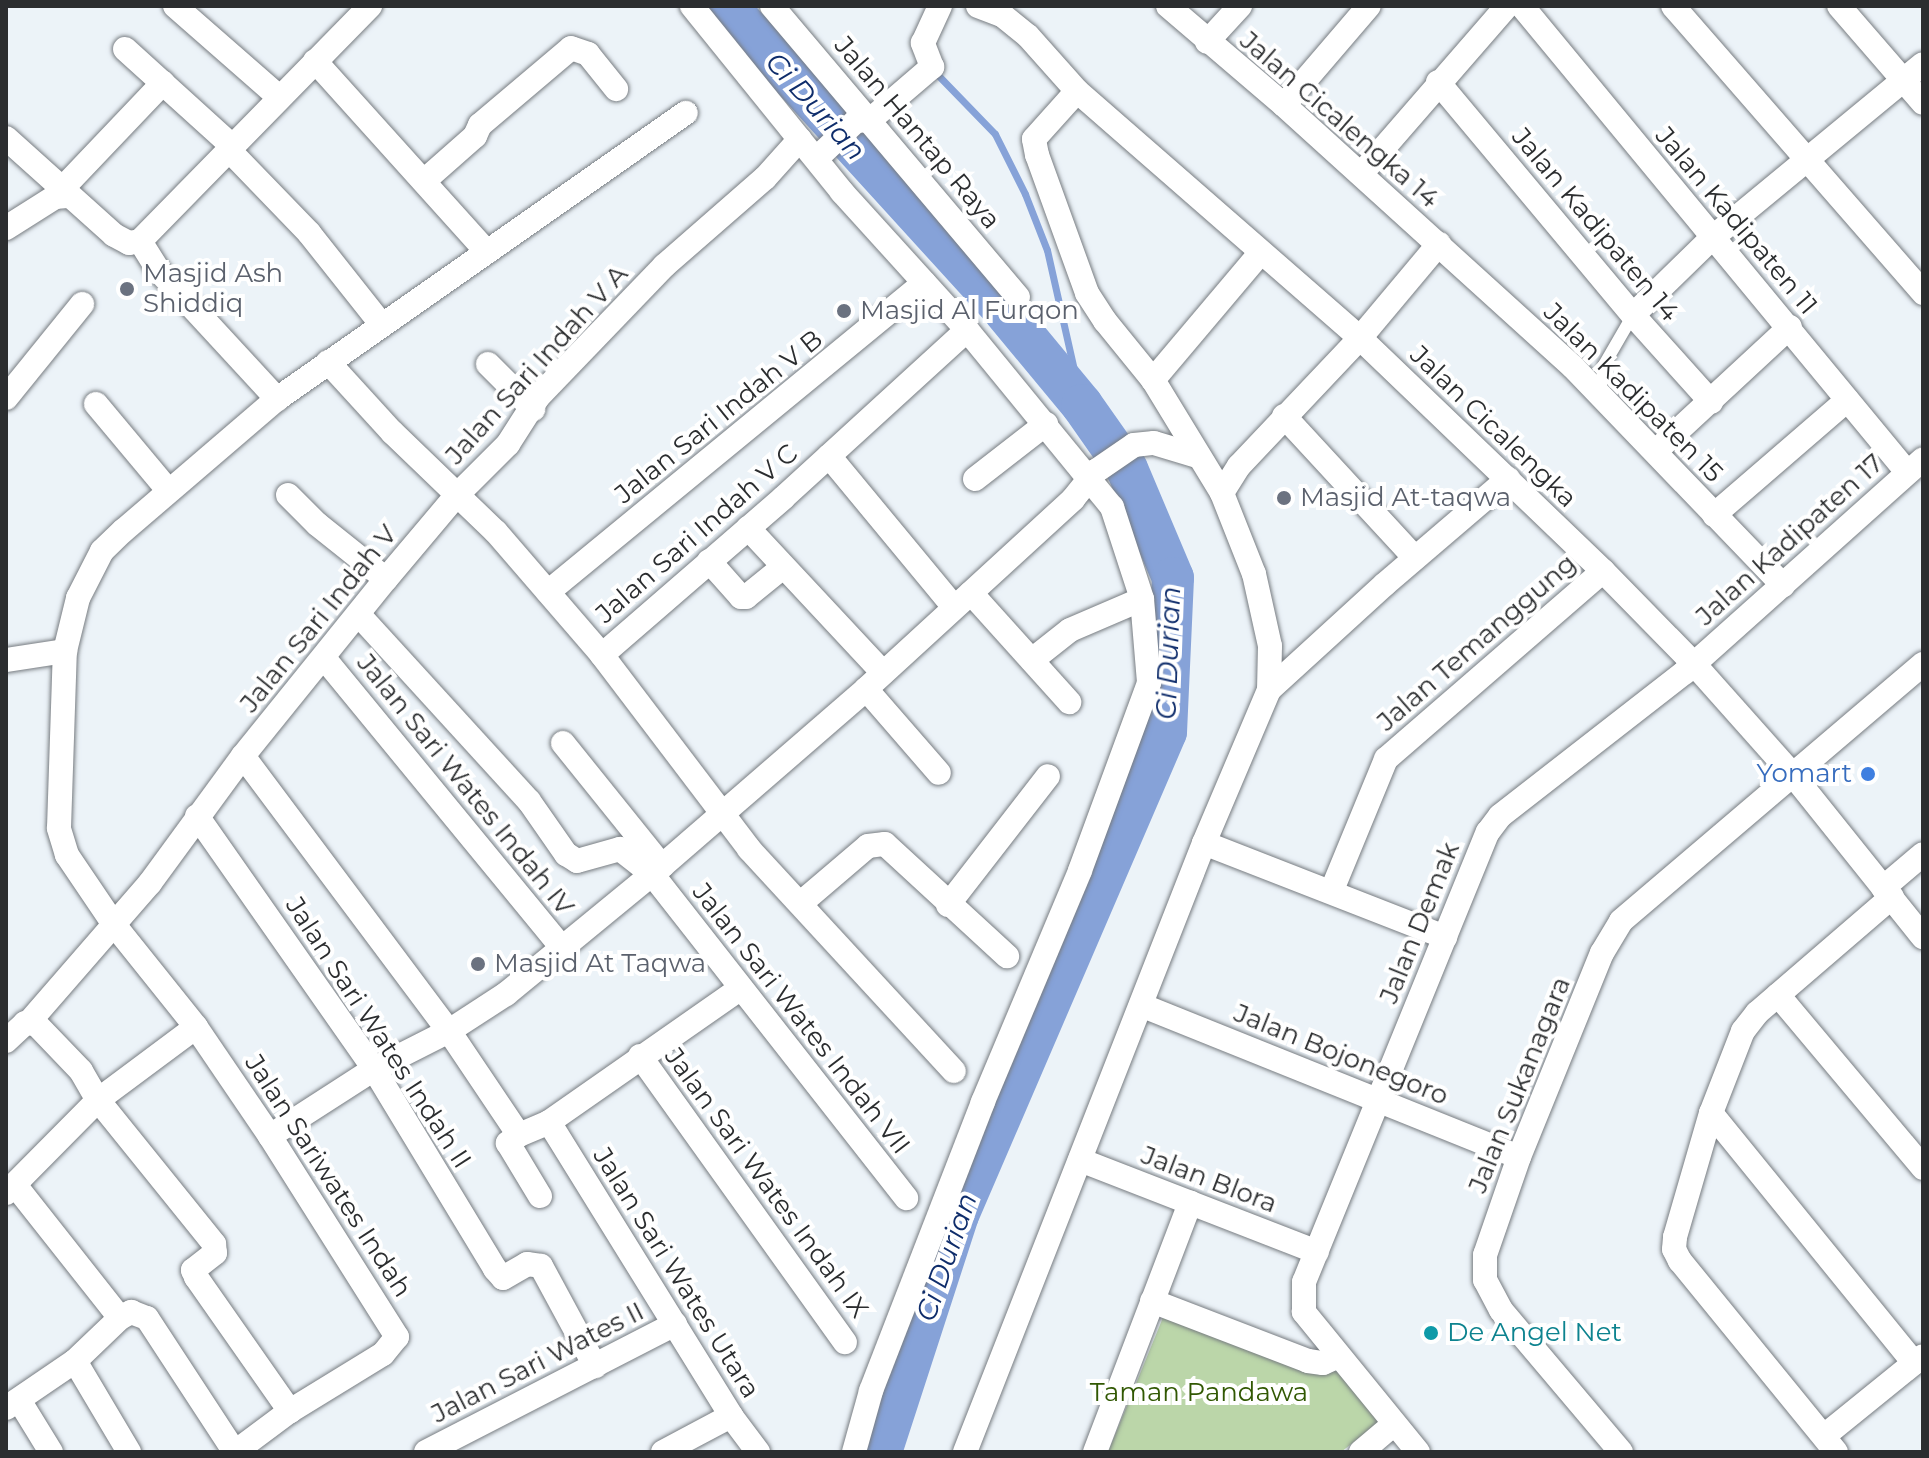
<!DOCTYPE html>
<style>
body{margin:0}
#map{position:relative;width:1929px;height:1458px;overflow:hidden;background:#ecf3f8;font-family:Montserrat,sans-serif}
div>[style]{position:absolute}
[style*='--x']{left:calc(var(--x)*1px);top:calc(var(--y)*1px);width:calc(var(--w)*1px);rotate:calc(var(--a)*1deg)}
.green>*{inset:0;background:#bbd6a9}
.stream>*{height:7px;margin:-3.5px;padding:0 3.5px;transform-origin:3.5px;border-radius:3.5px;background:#86a2d8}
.river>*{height:42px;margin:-21px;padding:0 21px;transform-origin:21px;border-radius:21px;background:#86a2d8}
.roads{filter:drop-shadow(0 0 2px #777c81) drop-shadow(0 0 2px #777c81)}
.service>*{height:12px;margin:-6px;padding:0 6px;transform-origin:6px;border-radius:6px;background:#fff}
.minor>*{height:24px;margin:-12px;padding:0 12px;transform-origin:12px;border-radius:12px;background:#fff}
.dots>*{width:22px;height:22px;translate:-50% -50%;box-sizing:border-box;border:4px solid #fff;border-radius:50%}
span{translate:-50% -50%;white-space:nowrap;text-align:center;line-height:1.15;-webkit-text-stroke:8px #fff;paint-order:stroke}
.street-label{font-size:26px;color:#2b2d2f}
.worship-label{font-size:26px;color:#5b616d}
.left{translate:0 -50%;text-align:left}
.shop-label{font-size:26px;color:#366cbe}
.right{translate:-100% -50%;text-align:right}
.culture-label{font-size:26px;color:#0d838f}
.park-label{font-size:26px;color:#315803}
.water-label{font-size:28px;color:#0f2d6b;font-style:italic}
.frame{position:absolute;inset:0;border:8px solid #2b2d2f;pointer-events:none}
</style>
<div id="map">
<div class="green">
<div style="clip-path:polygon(1164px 1315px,1314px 1374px,1336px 1369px,1381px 1421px,1341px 1452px,1108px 1452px)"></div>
</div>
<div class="stream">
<div style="--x:933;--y:70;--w:89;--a:45.9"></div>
<div style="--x:995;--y:134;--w:67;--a:63.4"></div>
<div style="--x:1025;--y:194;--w:60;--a:68.6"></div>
<div style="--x:1047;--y:250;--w:159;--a:77.3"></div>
</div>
<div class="river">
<div style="--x:727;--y:6;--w:413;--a:47.7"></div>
<div style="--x:1005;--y:312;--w:121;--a:50.4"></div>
<div style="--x:1082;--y:405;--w:78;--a:54.9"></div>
<div style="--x:1127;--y:469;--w:118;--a:67.1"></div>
<div style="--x:1173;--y:578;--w:154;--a:92.6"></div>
<div style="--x:1166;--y:732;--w:526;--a:113.3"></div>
<div style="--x:958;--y:1215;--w:249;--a:108"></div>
</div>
<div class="roads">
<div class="service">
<div style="--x:1600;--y:393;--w:28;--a:-82"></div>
<div style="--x:1604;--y:365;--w:58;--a:-59.9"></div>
</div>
<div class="minor">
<div style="--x:175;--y:6;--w:138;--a:41.2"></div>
<div style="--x:692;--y:6;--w:239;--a:51.1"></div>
<div style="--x:842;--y:192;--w:186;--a:47.8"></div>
<div style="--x:967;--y:330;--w:229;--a:50.7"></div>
<div style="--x:1112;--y:507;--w:97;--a:71.9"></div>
<div style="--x:1142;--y:599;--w:84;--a:85.2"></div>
<div style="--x:1149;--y:683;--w:200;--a:110.2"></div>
<div style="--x:1080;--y:871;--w:251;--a:112.8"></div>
<div style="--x:983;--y:1102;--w:310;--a:111.2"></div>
<div style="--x:871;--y:1391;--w:63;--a:105.6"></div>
<div style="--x:772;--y:6;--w:381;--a:49.8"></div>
<div style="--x:978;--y:6;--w:26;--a:21"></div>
<div style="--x:1002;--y:15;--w:33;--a:39"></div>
<div style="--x:1028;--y:36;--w:74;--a:48.3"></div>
<div style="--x:1077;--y:91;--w:376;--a:41.1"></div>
<div style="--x:1360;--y:338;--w:337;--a:43.8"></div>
<div style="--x:1603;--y:571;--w:130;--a:45.6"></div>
<div style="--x:1694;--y:664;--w:149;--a:48.3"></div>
<div style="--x:1793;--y:775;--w:208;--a:51.3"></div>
<div style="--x:1168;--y:6;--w:153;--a:40.5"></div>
<div style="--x:1284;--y:105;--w:390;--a:42.2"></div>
<div style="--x:1573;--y:367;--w:303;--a:46.1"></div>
<div style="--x:1522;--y:6;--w:604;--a:50.44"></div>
<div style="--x:1673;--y:6;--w:381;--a:48.9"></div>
<div style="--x:1839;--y:6;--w:128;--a:49.1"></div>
<div style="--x:1207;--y:42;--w:49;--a:-47.5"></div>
<div style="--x:125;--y:49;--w:144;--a:42.2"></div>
<div style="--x:315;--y:61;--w:257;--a:48"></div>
<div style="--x:1438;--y:82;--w:304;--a:50.1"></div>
<div style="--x:1633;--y:315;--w:117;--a:48.1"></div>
<div style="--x:1284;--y:105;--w:130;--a:-49.4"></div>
<div style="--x:870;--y:120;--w:82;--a:-40.5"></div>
<div style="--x:932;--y:67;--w:26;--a:-111"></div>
<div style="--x:923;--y:43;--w:41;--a:-65.3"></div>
<div style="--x:6;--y:138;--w:145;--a:41.9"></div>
<div style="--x:114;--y:235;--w:17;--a:28"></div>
<div style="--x:129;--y:243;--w:11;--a:-10"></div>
<div style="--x:228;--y:149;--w:117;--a:46"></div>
<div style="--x:309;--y:233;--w:116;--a:51.6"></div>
<div style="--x:817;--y:158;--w:54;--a:-43.5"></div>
<div style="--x:856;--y:121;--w:14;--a:-4"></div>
<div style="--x:1361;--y:174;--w:223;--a:-49"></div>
<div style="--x:424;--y:181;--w:68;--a:-41.4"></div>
<div style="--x:475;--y:136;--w:12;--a:-66"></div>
<div style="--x:480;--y:125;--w:119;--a:-40.2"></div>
<div style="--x:571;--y:48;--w:18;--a:19"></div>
<div style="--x:588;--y:54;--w:45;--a:51.3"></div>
<div style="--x:61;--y:190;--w:148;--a:-46.4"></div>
<div style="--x:6;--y:228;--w:58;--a:-32.3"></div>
<div style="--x:55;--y:197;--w:12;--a:-5"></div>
<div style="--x:140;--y:241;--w:329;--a:-45.6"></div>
<div style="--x:140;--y:241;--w:34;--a:58"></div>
<div style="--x:158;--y:270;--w:176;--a:47.3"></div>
<div style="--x:1633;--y:315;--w:110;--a:-44.3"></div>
<div style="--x:1712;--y:238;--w:273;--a:-39.5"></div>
<div style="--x:328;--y:362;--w:95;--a:47.6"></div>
<div style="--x:392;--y:432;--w:144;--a:43.9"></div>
<div style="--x:496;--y:532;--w:162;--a:49.2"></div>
<div style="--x:602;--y:655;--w:243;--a:52.8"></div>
<div style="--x:749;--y:849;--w:302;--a:47.3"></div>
<div style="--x:488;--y:364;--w:64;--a:45"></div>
<div style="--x:1153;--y:380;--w:167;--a:-49.8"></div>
<div style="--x:6;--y:398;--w:121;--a:-51"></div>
<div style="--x:96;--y:404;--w:112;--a:50.1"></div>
<div style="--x:1284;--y:416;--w:193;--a:47.3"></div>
<div style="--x:1657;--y:450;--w:181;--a:-42.8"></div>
<div style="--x:829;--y:456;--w:196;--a:50.4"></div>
<div style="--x:975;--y:479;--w:90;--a:-37.8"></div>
<div style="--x:1222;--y:493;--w:32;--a:-58"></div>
<div style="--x:1239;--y:466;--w:176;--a:-46.6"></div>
<div style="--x:1360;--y:338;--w:123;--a:-50"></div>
<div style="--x:288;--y:495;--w:41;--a:45"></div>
<div style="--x:317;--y:524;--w:88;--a:38.6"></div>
<div style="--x:1714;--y:515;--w:176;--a:-40.8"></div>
<div style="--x:748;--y:528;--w:198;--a:47"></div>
<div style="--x:709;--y:561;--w:48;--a:48.4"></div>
<div style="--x:741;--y:597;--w:5;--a:0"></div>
<div style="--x:746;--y:597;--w:48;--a:-39"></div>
<div style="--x:548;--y:592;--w:487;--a:-39.4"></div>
<div style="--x:971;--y:593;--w:147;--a:48"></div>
<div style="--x:359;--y:615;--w:252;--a:47.6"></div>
<div style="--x:529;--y:801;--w:65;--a:55.1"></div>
<div style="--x:566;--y:854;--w:13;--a:32"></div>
<div style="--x:577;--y:861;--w:45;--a:-15.6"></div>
<div style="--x:620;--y:849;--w:41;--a:38"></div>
<div style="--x:652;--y:874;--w:412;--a:51.9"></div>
<div style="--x:602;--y:655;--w:240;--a:-40.9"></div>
<div style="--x:783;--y:498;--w:249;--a:-42.4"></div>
<div style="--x:324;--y:658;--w:374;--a:50.6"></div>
<div style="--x:6;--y:660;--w:60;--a:-8.7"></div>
<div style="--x:1032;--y:660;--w:48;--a:-38.3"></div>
<div style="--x:1070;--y:630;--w:78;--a:-23.3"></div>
<div style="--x:866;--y:689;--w:111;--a:49"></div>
<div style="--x:1269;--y:690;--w:157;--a:-42.4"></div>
<div style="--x:1385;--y:584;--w:162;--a:-40.5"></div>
<div style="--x:563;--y:743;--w:158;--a:51.2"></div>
<div style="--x:243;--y:756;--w:344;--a:53.2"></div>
<div style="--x:449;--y:1031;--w:125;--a:56.1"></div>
<div style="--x:519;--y:1135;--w:33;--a:-23"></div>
<div style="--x:549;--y:1122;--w:233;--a:-34.9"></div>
<div style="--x:197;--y:816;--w:309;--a:55"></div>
<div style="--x:374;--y:1069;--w:234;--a:58.8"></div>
<div style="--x:495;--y:1269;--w:12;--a:48"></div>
<div style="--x:503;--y:1278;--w:28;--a:-30"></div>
<div style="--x:527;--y:1264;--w:14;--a:8"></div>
<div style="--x:541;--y:1266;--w:114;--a:61.6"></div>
<div style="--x:1204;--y:843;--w:259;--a:21.3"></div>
<div style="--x:1883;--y:888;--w:52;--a:-40.4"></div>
<div style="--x:1332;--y:890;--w:142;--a:-67.6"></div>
<div style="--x:1386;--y:759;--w:287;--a:-40.9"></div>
<div style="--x:801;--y:903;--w:88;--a:-40.4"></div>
<div style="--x:868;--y:846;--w:17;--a:-7"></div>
<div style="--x:885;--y:844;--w:166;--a:42.6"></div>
<div style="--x:948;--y:905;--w:163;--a:-52.2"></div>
<div style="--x:1778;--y:995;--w:226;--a:50"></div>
<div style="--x:1141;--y:1005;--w:407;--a:21.9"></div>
<div style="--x:30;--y:1021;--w:183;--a:-49"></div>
<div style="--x:150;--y:883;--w:157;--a:-53.8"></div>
<div style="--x:243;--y:756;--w:228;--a:-51.1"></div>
<div style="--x:386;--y:579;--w:109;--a:-49.9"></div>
<div style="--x:456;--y:496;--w:74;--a:-45"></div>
<div style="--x:508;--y:444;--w:56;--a:-57.4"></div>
<div style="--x:538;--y:397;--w:182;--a:-46.1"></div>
<div style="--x:664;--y:266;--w:134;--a:-41.1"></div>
<div style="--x:765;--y:178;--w:52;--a:-48.1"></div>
<div style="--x:6;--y:1041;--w:26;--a:-43"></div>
<div style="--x:25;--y:1023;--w:11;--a:5"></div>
<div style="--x:36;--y:1024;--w:65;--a:46.2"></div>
<div style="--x:81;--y:1071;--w:34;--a:60"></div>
<div style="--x:98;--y:1100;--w:185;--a:51.1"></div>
<div style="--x:214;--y:1244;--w:9;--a:84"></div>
<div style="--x:215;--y:1253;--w:28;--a:142"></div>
<div style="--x:193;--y:1270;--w:8;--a:67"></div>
<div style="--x:196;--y:1277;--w:164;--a:55"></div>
<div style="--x:640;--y:1056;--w:352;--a:54.4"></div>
<div style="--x:1711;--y:1113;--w:322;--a:50.9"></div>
<div style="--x:1914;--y:1363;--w:11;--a:-38"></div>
<div style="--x:549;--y:1122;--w:346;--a:58.2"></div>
<div style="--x:731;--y:1416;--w:45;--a:53.1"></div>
<div style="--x:519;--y:1135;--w:14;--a:144"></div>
<div style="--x:508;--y:1143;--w:62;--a:58.9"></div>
<div style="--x:270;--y:1136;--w:124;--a:-32.8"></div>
<div style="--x:374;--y:1069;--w:84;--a:-26.9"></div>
<div style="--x:449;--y:1031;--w:68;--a:-33"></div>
<div style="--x:506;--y:994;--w:202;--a:-39.4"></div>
<div style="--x:662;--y:866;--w:270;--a:-40.9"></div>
<div style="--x:866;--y:689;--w:281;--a:-42.5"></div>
<div style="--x:1073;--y:499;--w:36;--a:-51"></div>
<div style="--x:1096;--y:471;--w:46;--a:-34.4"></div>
<div style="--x:1134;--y:445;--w:20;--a:-6"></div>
<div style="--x:1154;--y:443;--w:45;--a:16.8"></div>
<div style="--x:1080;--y:1160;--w:254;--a:21.2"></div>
<div style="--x:15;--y:1185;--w:169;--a:51.7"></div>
<div style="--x:120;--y:1318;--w:13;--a:-29"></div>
<div style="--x:131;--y:1312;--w:17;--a:21"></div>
<div style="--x:147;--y:1318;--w:155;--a:56.8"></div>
<div style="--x:6;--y:1193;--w:131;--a:-45.3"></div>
<div style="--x:98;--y:1100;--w:122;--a:-36.7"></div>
<div style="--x:1152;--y:1301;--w:167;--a:21"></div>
<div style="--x:1308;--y:1361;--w:15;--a:8"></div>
<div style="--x:1323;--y:1363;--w:17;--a:-24"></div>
<div style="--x:75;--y:1361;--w:106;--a:59.3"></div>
<div style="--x:19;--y:1400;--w:61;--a:58.4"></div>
<div style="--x:6;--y:1408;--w:83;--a:-34.3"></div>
<div style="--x:75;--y:1361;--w:62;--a:-43.7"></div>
<div style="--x:1824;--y:1436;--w:116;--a:-39"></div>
<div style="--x:232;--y:1448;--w:7;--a:8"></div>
<div style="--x:239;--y:1449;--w:64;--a:-36.7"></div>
<div style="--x:290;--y:1411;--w:109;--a:-31.5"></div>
<div style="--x:383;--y:1354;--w:22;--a:-51"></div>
<div style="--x:397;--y:1337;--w:238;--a:-122.3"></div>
<div style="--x:270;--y:1136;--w:132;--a:-124.2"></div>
<div style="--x:196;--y:1027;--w:129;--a:-128.7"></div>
<div style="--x:115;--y:926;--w:86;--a:-124.1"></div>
<div style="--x:67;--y:855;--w:28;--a:-107"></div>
<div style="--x:59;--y:828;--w:177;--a:-88.1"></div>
<div style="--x:65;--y:651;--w:55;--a:-76.2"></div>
<div style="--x:78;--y:598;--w:53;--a:-62.9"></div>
<div style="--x:102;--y:551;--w:30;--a:-44"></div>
<div style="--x:124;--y:530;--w:201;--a:-40.6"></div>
<div style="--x:277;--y:399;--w:499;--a:-35"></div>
<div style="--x:426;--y:1452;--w:280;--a:-27.2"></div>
<div style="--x:663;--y:1452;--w:77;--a:-27.9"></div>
<div style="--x:965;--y:1452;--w:654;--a:-68.57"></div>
<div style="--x:1204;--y:843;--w:166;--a:-67"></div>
<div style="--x:1269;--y:690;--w:44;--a:-88.7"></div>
<div style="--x:1270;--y:646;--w:74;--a:-102.5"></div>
<div style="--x:1254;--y:574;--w:87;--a:-111.6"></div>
<div style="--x:1222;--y:493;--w:132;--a:-121.4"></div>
<div style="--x:1153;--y:380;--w:76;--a:-129.1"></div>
<div style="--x:1105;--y:321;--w:33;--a:-123"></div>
<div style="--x:1087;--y:293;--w:147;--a:-109.9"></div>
<div style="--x:1037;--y:155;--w:16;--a:-101"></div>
<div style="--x:1034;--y:139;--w:64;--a:-48.1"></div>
<div style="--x:1095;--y:1452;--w:267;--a:-69.1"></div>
<div style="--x:1361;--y:1452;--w:43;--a:-40.3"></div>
<div style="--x:1418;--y:1452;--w:181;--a:-129.2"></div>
<div style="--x:1304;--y:1312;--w:30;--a:-90"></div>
<div style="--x:1304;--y:1282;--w:486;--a:-67.8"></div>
<div style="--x:1488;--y:832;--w:20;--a:-53"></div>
<div style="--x:1500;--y:816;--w:234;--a:-37.9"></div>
<div style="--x:1685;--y:672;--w:319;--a:-41.8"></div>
<div style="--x:1621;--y:1452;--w:186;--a:-130.2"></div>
<div style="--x:1501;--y:1310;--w:34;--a:-118"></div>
<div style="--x:1485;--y:1280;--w:25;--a:-90"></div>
<div style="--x:1485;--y:1255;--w:104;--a:-70.9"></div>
<div style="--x:1519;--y:1157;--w:220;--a:-67.9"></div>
<div style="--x:1602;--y:953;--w:37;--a:-59"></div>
<div style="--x:1621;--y:921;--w:397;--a:-40.4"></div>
<div style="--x:1836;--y:1452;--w:247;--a:-129.2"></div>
<div style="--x:1680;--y:1261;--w:13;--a:-117"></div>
<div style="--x:1674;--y:1249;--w:12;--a:-85"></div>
<div style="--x:1675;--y:1237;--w:129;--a:-73.8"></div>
<div style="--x:1711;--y:1113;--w:88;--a:-68.7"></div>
<div style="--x:1743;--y:1031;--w:23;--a:-52"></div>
<div style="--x:1757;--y:1013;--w:178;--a:-40.7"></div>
</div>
</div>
<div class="dots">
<div style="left:127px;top:289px;background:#6b7280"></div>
<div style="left:844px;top:311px;background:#6b7280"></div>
<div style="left:1284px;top:498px;background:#6b7280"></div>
<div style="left:1868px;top:774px;background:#3f7fe0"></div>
<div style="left:478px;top:964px;background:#6b7280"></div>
<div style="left:1431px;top:1333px;background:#0f9aa8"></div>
</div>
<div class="street-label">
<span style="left:1339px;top:120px;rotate:41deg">Jalan Cicalengka 14</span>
<span style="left:917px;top:133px;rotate:50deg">Jalan Hantap Raya</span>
<span style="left:1736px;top:221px;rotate:50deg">Jalan Kadipaten 11</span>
<span style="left:1595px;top:225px;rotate:50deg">Jalan Kadipaten 14</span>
<span style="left:537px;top:365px;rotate:-48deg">Jalan Sari Indah V A</span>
<span style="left:1633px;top:393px;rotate:45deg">Jalan Kadipaten 15</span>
<span style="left:719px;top:417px;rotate:-39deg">Jalan Sari Indah V B</span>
<span style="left:1493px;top:427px;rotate:44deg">Jalan Cicalengka</span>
<span style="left:697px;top:534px;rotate:-41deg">Jalan Sari Indah V C</span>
<span style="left:1790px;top:540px;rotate:-42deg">Jalan Kadipaten 17</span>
<span style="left:319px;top:619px;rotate:-51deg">Jalan Sari Indah V</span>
<span style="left:1477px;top:643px;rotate:-41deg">Jalan Temanggung</span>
<span style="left:465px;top:785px;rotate:51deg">Jalan Sari Wates Indah IV</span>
<span style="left:1420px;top:923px;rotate:-68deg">Jalan Demak</span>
<span style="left:801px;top:1019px;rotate:52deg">Jalan Sari Wates Indah VII</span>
<span style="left:378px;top:1033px;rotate:57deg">Jalan Sari Wates Indah II</span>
<span style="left:1341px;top:1055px;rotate:22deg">Jalan Bojonegoro</span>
<span style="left:1520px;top:1085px;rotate:-68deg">Jalan Sukanagara</span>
<span style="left:328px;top:1176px;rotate:57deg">Jalan Sariwates Indah</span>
<span style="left:1209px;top:1180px;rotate:21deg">Jalan Blora</span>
<span style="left:766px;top:1183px;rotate:54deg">Jalan Sari Wates Indah IX</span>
<span style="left:676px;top:1273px;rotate:58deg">Jalan Sari Wates Utara</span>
<span style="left:538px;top:1363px;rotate:-27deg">Jalan Sari Wates II</span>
</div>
<div class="worship-label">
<span class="left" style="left:143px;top:289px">Masjid Ash<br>Shiddiq</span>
<span class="left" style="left:860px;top:311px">Masjid Al Furqon</span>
<span class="left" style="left:1300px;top:498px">Masjid At-taqwa</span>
<span class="left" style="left:494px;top:964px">Masjid At Taqwa</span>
</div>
<div class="shop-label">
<span class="right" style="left:1852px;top:774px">Yomart</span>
</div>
<div class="culture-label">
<span class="left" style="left:1447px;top:1333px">De Angel Net</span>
</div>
<div class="park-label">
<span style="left:1199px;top:1393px">Taman Pandawa</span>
</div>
<div class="water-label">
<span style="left:816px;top:106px;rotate:48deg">Ci Durian</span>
<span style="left:1168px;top:653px;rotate:-88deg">Ci Durian</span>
<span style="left:946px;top:1257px;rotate:-71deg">Ci Durian</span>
</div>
<div class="frame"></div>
</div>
